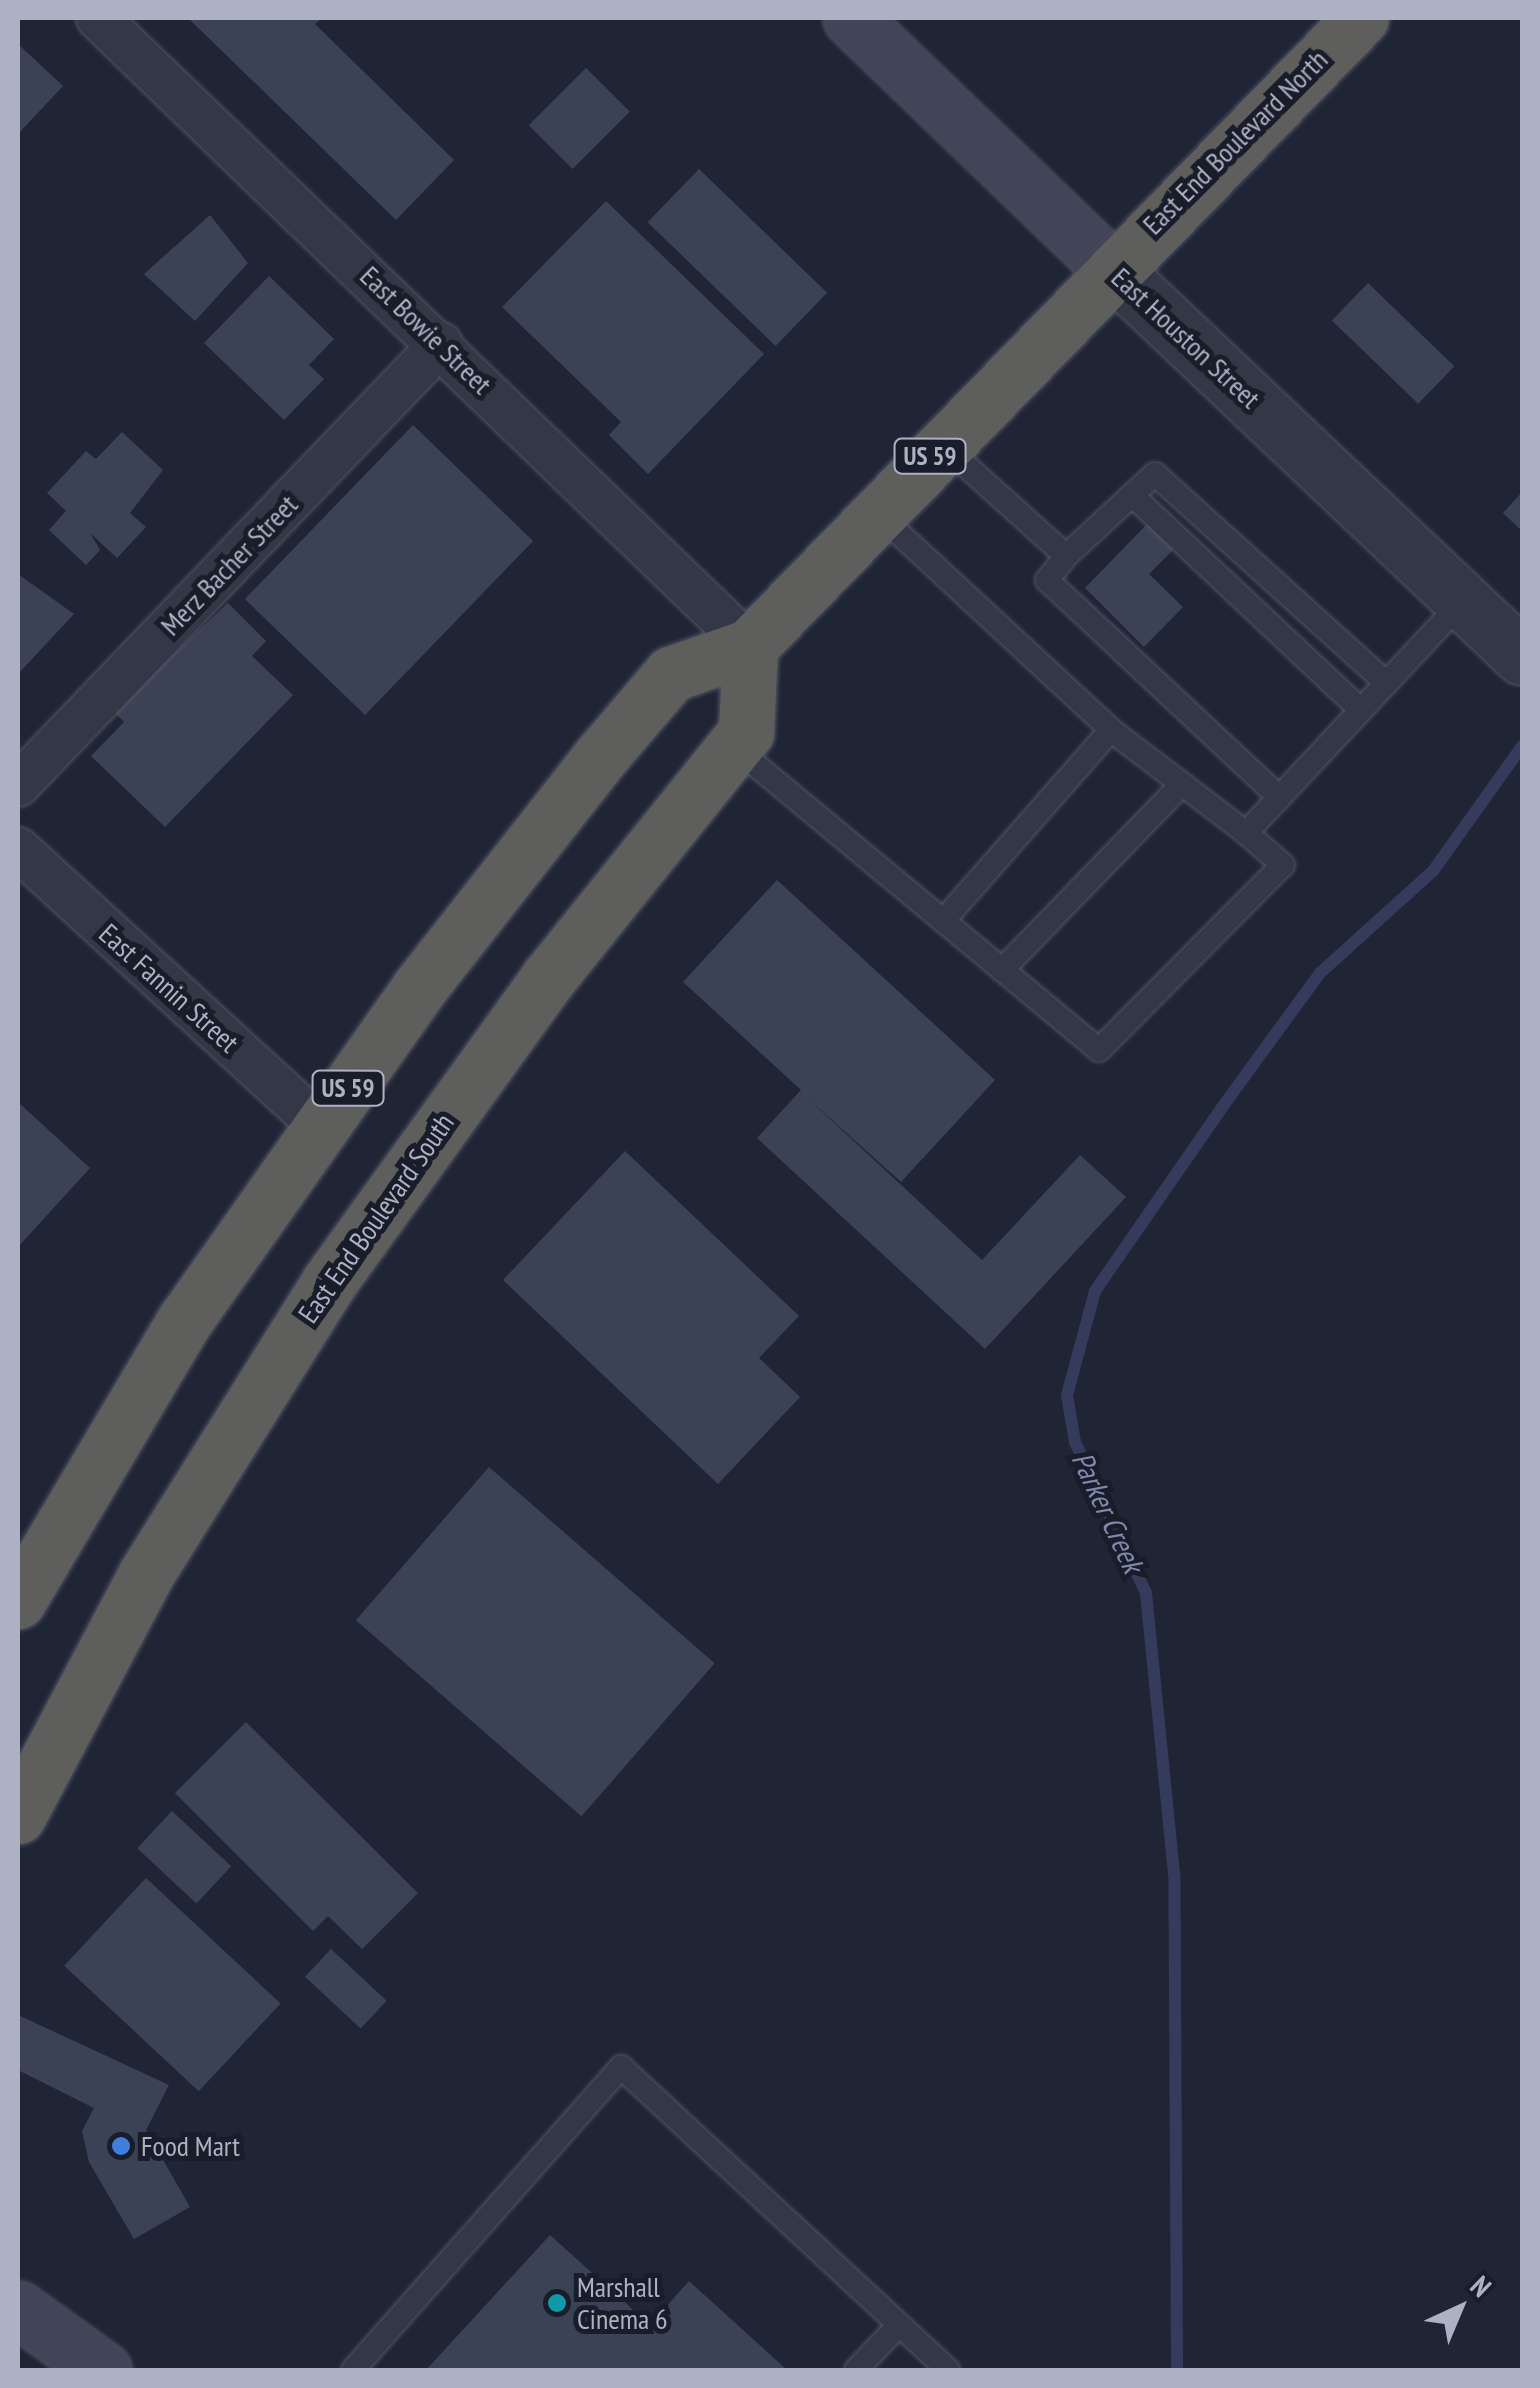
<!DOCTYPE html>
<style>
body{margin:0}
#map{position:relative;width:1540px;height:2388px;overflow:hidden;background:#202535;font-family:"PT Sans Narrow",sans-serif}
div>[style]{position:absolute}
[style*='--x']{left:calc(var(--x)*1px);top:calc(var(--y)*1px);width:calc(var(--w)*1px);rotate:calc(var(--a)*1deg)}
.stream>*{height:12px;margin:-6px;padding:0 6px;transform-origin:6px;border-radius:6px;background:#353c5b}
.building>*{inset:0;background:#3c4256;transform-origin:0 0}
.roads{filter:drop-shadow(0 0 2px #515464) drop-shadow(0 0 2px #515464)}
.service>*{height:22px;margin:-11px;padding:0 11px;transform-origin:11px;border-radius:11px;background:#343746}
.minor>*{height:42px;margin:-21px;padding:0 21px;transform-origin:21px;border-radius:21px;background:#343746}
.tertiary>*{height:55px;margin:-27.5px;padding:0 27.5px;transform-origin:27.5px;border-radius:27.5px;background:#343746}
.secondary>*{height:55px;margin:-27.5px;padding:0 27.5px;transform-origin:27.5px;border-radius:27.5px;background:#424558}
.trunk>*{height:55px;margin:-27.5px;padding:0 27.5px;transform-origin:27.5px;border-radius:27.5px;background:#5e5e5c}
.dots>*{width:28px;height:28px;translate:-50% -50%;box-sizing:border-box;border:5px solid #191d2a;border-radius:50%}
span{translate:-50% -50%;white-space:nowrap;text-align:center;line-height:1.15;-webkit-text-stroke:10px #191d2a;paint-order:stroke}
.shield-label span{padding:2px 8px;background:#191d2a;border:2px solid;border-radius:8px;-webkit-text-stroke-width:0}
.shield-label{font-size:25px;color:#aeb1c3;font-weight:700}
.street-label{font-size:28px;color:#aeb1c3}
.poi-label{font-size:28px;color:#aeb1c3}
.left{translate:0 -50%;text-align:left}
.water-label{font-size:30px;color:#7f89ae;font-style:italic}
.frame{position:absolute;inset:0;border:20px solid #aeb1c3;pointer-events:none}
.north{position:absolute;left:1410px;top:2258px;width:100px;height:100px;-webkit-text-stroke:8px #191d2a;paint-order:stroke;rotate:44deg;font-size:28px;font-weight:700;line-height:40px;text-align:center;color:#aeb1c3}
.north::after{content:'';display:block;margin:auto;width:35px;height:45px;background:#aeb1c3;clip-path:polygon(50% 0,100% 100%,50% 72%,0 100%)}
</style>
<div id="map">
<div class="stream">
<div style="--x:1177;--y:2370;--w:496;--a:-90.3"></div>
<div style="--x:1174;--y:1874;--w:282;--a:-95.7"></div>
<div style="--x:1146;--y:1593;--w:167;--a:-115.2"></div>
<div style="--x:1075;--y:1442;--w:48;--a:-99.7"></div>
<div style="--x:1067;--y:1395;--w:108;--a:-74.9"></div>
<div style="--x:1095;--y:1291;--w:225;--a:-55.3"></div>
<div style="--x:1223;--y:1106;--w:165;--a:-53.9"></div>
<div style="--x:1320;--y:973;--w:152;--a:-42.1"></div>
<div style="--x:1433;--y:871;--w:153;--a:-54.5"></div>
</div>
<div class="building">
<div style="clip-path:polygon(188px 18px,322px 18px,315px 24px,454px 160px,396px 220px)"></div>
<div style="clip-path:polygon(18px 44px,63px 86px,18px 134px)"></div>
<div style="left:586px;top:68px;width:62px;height:81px;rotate:45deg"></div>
<div style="left:699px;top:169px;width:178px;height:74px;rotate:44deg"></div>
<div style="clip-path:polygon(606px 201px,764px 354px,648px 474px,609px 435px,621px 422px,502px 307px)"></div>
<div style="clip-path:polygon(210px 215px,248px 263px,195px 321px,144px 274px)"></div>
<div style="clip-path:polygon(269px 276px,334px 339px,309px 365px,324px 379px,284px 420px,204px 343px)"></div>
<div style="left:1368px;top:283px;width:120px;height:52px;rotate:44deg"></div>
<div style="left:413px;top:425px;width:167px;height:242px;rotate:44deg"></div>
<div style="clip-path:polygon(122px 432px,163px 470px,130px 513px,146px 527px,117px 558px,90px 533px,100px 550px,86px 565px,49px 530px,66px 511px,47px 493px,86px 451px,96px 459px)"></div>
<div style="clip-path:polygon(1522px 492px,1522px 531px,1503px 513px)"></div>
<div style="clip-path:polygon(1148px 523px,1174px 549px,1149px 574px,1183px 607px,1144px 647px,1085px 588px)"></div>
<div style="clip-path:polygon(18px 574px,74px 614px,18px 674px)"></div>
<div style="clip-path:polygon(228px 603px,266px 641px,252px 656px,293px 695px,165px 827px,91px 756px,124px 722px,113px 711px)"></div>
<div style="clip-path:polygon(777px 880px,995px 1080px,901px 1182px,803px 1094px,982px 1260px,1080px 1155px,1126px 1197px,985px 1349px,757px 1138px,801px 1090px,683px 982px)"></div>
<div style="clip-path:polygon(18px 1102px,90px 1168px,18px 1247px)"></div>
<div style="clip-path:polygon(625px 1151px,799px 1316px,759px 1358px,800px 1397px,718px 1484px,503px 1280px)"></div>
<div style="left:489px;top:1467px;width:299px;height:203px;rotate:41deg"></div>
<div style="clip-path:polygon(246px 1722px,418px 1893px,362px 1949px,328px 1916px,313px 1931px,175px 1793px)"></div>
<div style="left:172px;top:1811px;width:81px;height:51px;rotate:43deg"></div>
<div style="left:146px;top:1878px;width:184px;height:120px;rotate:43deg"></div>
<div style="left:331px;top:1949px;width:76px;height:38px;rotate:43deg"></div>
<div style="clip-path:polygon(18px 2015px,169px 2085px,146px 2130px,190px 2207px,134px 2239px,89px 2162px,82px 2131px,94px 2108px,18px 2070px)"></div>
<div style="clip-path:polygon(550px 2235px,650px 2325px,689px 2281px,787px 2370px,426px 2370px)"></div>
</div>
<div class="roads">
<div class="service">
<div style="--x:944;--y:446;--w:164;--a:42"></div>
<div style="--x:1066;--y:556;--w:31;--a:128"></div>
<div style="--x:1047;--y:580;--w:318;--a:43.1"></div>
<div style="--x:1132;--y:495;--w:314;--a:43.2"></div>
<div style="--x:877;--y:513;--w:319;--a:42.8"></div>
<div style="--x:1111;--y:730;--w:170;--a:37.3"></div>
<div style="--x:1246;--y:833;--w:318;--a:-46.9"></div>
<div style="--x:1066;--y:556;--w:121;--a:-42.7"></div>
<div style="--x:1155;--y:474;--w:312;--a:42.1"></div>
<div style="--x:734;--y:747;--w:474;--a:39.7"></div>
<div style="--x:1099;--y:1050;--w:261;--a:-45.2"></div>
<div style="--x:1283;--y:865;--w:49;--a:-139.1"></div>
<div style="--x:943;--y:921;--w:254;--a:-48.7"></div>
<div style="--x:1002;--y:970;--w:259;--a:-45.9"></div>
<div style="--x:353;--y:2370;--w:405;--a:-48.5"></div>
<div style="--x:621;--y:2067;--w:446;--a:42.8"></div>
<div style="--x:856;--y:2370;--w:62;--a:-46.3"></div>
</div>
<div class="minor">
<div style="--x:98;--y:18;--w:905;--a:43.93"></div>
<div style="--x:18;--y:785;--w:611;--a:-46.19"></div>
<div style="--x:18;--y:849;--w:411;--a:42.5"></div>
</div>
<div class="tertiary">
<div style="--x:1110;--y:267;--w:567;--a:43.43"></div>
</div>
<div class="secondary">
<div style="--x:851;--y:18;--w:359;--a:43.9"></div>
<div style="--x:18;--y:2309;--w:105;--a:35.7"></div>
</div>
<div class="trunk">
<div style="--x:18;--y:1601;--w:327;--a:-59.3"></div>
<div style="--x:185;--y:1320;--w:406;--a:-54.8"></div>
<div style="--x:419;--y:988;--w:295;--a:-51.9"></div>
<div style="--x:601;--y:756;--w:108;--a:-49.5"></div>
<div style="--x:671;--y:674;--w:84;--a:-19.5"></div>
<div style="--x:750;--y:646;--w:876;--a:-45.79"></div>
<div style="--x:18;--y:1816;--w:274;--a:-62.1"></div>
<div style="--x:146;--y:1574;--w:345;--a:-57.9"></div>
<div style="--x:329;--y:1282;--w:376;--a:-54.2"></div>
<div style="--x:549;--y:977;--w:314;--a:-51.2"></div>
<div style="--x:746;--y:732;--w:86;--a:-87.3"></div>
</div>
</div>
<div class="dots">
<div style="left:121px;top:2146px;background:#3f7fe0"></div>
<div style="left:557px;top:2303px;background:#0f9aa8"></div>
</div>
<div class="shield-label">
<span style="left:930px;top:456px">US 59</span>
<span style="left:348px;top:1088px">US 59</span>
</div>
<div class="street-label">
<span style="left:1235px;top:142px;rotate:-45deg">East End Boulevard North</span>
<span style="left:426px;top:330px;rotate:44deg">East Bowie Street</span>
<span style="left:1186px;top:338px;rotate:43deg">East Houston Street</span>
<span style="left:229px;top:565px;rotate:-46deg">Merz Bacher Street</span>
<span style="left:169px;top:988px;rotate:42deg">East Fannin Street</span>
<span style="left:376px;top:1218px;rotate:-55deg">East End Boulevard South</span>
</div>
<div class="poi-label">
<span class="left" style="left:141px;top:2146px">Food Mart</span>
<span class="left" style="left:577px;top:2303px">Marshall<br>Cinema 6</span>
</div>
<div class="water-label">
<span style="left:1108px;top:1512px;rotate:65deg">Parker Creek</span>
</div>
<div class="frame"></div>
<div class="north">N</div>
</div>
